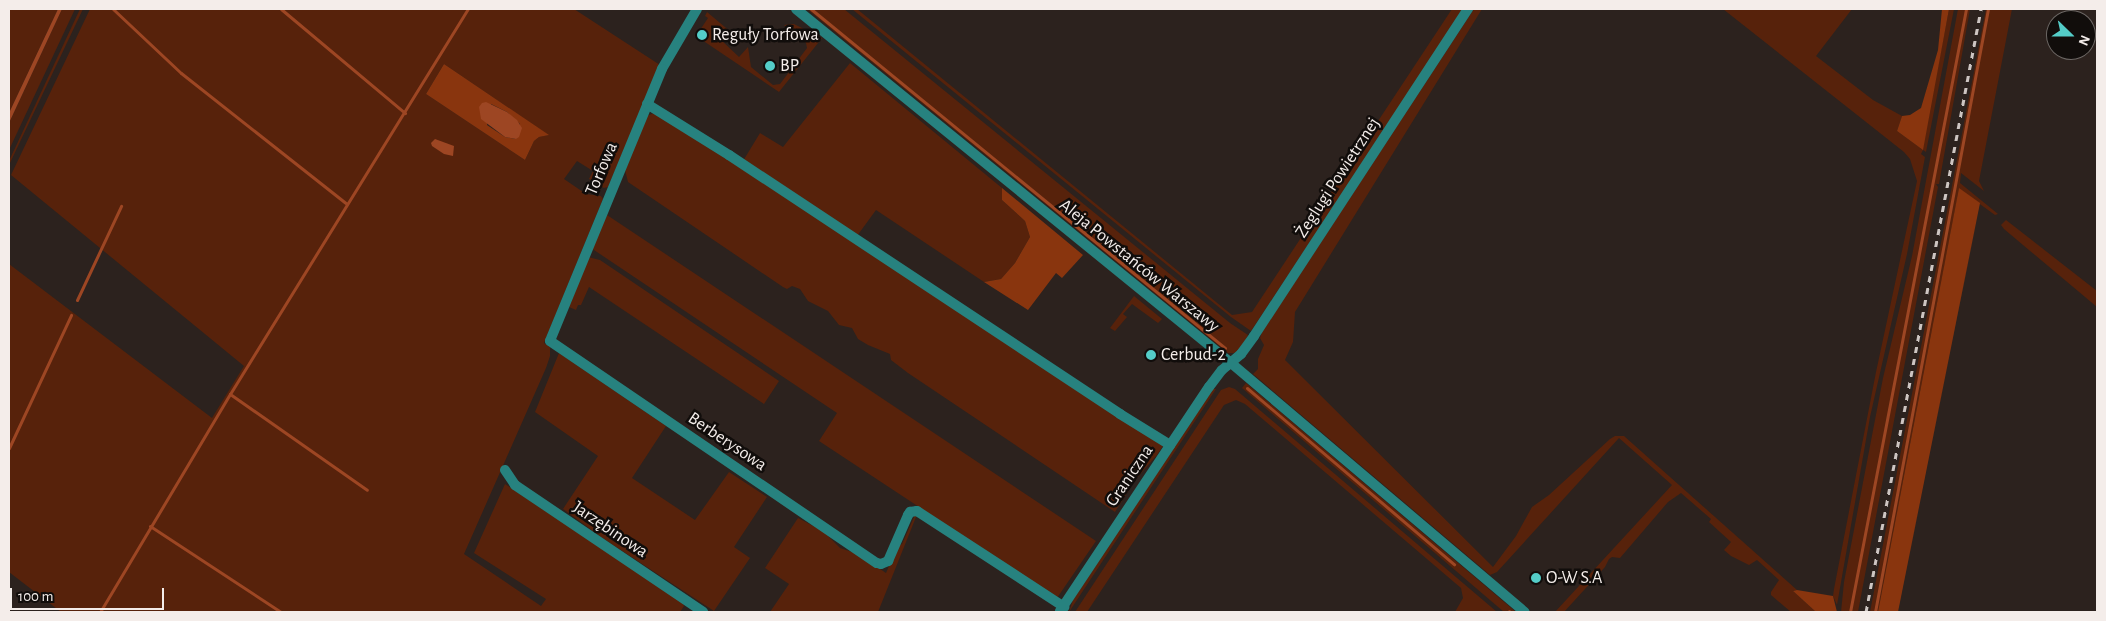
<!DOCTYPE html>
<meta charset="utf-8">
<style>
body{margin:0}
#map{position:relative;width:2106px;height:621px;overflow:hidden;background:#2c221e;font-family:"Alegreya Sans",sans-serif}
div>[style]{position:absolute}
[style*='--x']{left:calc(var(--x)*1px);top:calc(var(--y)*1px);width:calc(var(--w)*1px);rotate:calc(var(--a)*1deg)}
.green>*{inset:0;background:#57220b}
.forest>*{inset:0;background:#89350e}
.water>*{inset:0;background:#9d4623}
.stream>*{height:3px;margin:-1.5px;padding:0 1.5px;transform-origin:1.5px;border-radius:1.5px;background:#9d4623}
.minor>*{height:10px;margin:-5px;padding:0 5px;transform-origin:5px;border-radius:5px;background:#27827f}
.tertiary>*{height:10px;margin:-5px;padding:0 5px;transform-origin:5px;border-radius:5px;background:#27827f}
.rail>*{height:3px;margin-top:-1.5px;transform-origin:0;background:repeating-linear-gradient(90deg,#cdc5c2 0 6px,transparent 0 12px)}
.dots>*{width:14px;height:14px;translate:-50% -50%;box-sizing:border-box;border:2px solid #110d0b;border-radius:50%}
span{translate:-50% -50%;white-space:nowrap;text-align:center;line-height:1.15;-webkit-text-stroke:5px #110d0b;paint-order:stroke}
.poi-label{font-size:18px;color:#f4edea}
.left{translate:0 -50%;text-align:left}
.street-label{font-size:18px;color:#f4edea}
.frame{position:absolute;inset:0;border:10px solid #f4edea;pointer-events:none}
.north{position:absolute;left:2046px;top:10px;width:50px;height:50px;box-sizing:border-box;background:#110d0b;border:1px solid #6c6764;border-radius:50%;rotate:112deg;font-size:14px;font-weight:700;line-height:20px;text-align:center;color:#f4edea}
.north::after{content:'';display:block;margin:auto;width:18px;height:22px;background:#54cdc8;clip-path:polygon(50% 0,100% 100%,50% 72%,0 100%)}
.scale{position:absolute;left:10px;top:588px;width:154px;height:22px;box-sizing:border-box;border:2px solid #f4edea;border-top:0;padding-left:6px;font-size:15px;line-height:18px;white-space:nowrap;color:#f4edea;-webkit-text-stroke:4px #110d0b;paint-order:stroke}
</style>
<div id="map">
<div class="green">
<div style="clip-path:polygon(9px 9px,58px 9px,9px 113px)"></div>
<div style="clip-path:polygon(62px 9px,75px 9px,9px 150px,9px 123px)"></div>
<div style="clip-path:polygon(80px 9px,83px 9px,9px 165px,9px 161px)"></div>
<div style="clip-path:polygon(evenodd,90px 9px,574px 9px,660px 65px,608px 187px,604px 188px,589px 179px,593px 171px,577px 161px,564px 179px,586px 194px,601px 196px,603px 199px,544px 343px,550px 347px,550px 356px,546px 368px,464px 554px,541px 606px,546px 599px,474px 553px,505px 484px,682px 602px,684px 606px,680px 612px,61px 612px,9px 572px,9px 264px,212px 418px,244px 366px,11px 175px,90px 9px,444px 64px,548px 135px,539px 137px,534px 141px,525px 160px,426px 94px,444px 64px)"></div>
<div style="clip-path:polygon(807px 9px,844px 9px,1230px 323px,1248px 335px,1241px 349px,1234px 353px,1228px 353px)"></div>
<div style="clip-path:polygon(852px 9px,857px 9px,1232px 315px,1252px 312px,1452px 9px,1464px 9px,1251px 331px,1231px 317px)"></div>
<div style="clip-path:polygon(1474px 9px,1482px 9px,1295px 312px,1293px 342px,1285px 360px,1493px 567px,1516px 536px,1532px 507px,1549px 495px,1610px 439px,1615px 436px,1624px 436px,1797px 590px,1793px 591px,1816px 612px,1791px 612px,1771px 595px,1771px 592px,1779px 580px,1757px 560px,1749px 565px,1731px 556px,1724px 550px,1731px 542px,1709px 522px,1711px 519px,1681px 493px,1668px 502px,1620px 558px,1612px 557px,1609px 559px,1605px 567px,1564px 612px,1555px 612px,1672px 485px,1619px 438px,1497px 572px,1490px 575px,1253px 374px,1258px 369px,1258px 359px,1264px 345px,1260px 338px,1262px 332px)"></div>
<div style="clip-path:polygon(1723px 9px,1852px 9px,1816px 56px,1873px 100px,1902px 116px,1897px 131px,1922px 149px,1949px 9px,1954px 9px,1926px 152px,1923px 150px,1921px 154px,1925px 157px,1907px 254px,1870px 417px,1837px 605px,1833px 596px,1834px 589px,1876px 372px,1917px 181px,1910px 159px,1904px 152px)"></div>
<div style="clip-path:polygon(1958px 9px,1970px 9px,1939px 184px,1936px 184px,1938px 187px,1858px 612px,1841px 612px,1844px 582px,1883px 378px,1912px 256px)"></div>
<div style="clip-path:polygon(1986px 9px,2012px 9px,1979px 181px,1984px 191px,1961px 173px,1960px 183px,1998px 214px,1995px 215px,1959px 189px,1878px 612px,1870px 612px)"></div>
<div style="clip-path:polygon(707px 12px,744px 43px,724px 29px,719px 38px,739px 57px,748px 47px,751px 67px,773px 85px,780px 84px,807px 48px,806px 43px,784px 25px,794px 24px,822px 38px,779px 92px,702px 40px,705px 33px,701px 31px,698px 37px,696px 36px,708px 18px,705px 16px)"></div>
<div style="clip-path:polygon(850px 63px,1002px 188px,1002px 200px,1025px 221px,1030px 237px,1015px 263px,1001px 279px,984px 282px,876px 210px,857px 236px,743px 161px,760px 133px,783px 147px)"></div>
<div style="clip-path:polygon(656px 112px,1162px 443px,1163px 446px,1157px 455px,1136px 479px,1115px 512px,908px 373px,891px 360px,890px 354px,868px 345px,858px 339px,852px 328px,839px 325px,828px 311px,808px 301px,800px 289px,792px 286px,787px 289px,783px 287px,628px 182px,625px 170px,647px 116px)"></div>
<div style="clip-path:polygon(607px 215px,1096px 541px,1057px 598px,819px 441px,837px 413px,591px 248px)"></div>
<div style="clip-path:polygon(2006px 220px,2097px 291px,2097px 307px,2004px 229px,2001px 225px)"></div>
<div style="clip-path:polygon(588px 257px,600px 260px,779px 381px,764px 404px,589px 287px,581px 305px,578px 305px,576px 310px,569px 307px)"></div>
<div style="clip-path:polygon(1134px 296px,1162px 319px,1158px 323px,1132px 304px,1123px 314px,1127px 317px,1115px 331px,1110px 328px)"></div>
<div style="clip-path:polygon(559px 353px,666px 426px,632px 478px,695px 520px,729px 472px,767px 497px,734px 547px,750px 558px,714px 611px,601px 537px,563px 509px,598px 456px,535px 412px)"></div>
<div style="clip-path:polygon(1246px 383px,1516px 612px,1504px 612px,1242px 388px)"></div>
<div style="clip-path:polygon(1229px 387px,1235px 389px,1497px 612px,1455px 612px,1463px 598px,1461px 588px,1245px 404px,1236px 400px,1224px 405px,1087px 612px,1075px 612px,1221px 390px)"></div>
<div style="clip-path:polygon(1213px 389px,1216px 389px,1069px 612px,1073px 600px)"></div>
<div style="clip-path:polygon(915px 515px,919px 516px,916px 517px,878px 612px,770px 612px,789px 584px,765px 568px,798px 518px,823px 531px,840px 548px,858px 554px,886px 573px,897px 547px,902px 544px)"></div>
</div>
<div class="forest">
<div style="clip-path:polygon(1942px 9px,1949px 9px,1923px 150px,1897px 131px,1902px 116px,1910px 115px,1921px 108px,1938px 50px)"></div>
<div style="clip-path:polygon(evenodd,444px 64px,549px 135px,539px 137px,534px 141px,525px 160px,426px 94px,444px 64px,491px 104px,507px 112px,520px 124px,516px 139px,505px 137px,487px 125px,491px 104px)"></div>
<div style="clip-path:polygon(1002px 188px,1083px 255px,1062px 278px,1056px 273px,1028px 310px,984px 282px,1001px 279px,1015px 263px,1030px 237px,1025px 221px,1002px 200px)"></div>
<div style="clip-path:polygon(1959px 188px,1980px 203px,1898px 612px,1878px 612px)"></div>
<div style="clip-path:polygon(1797px 590px,1833px 596px,1837px 612px,1816px 612px,1793px 591px)"></div>
</div>
<div class="water">
<div style="clip-path:polygon(58px 9px,62px 9px,9px 123px,9px 113px)"></div>
<div style="clip-path:polygon(486px 102px,507px 112px,517px 120px,522px 128px,519px 137px,516px 139px,505px 137px,481px 119px,479px 107px,482px 103px)"></div>
<div style="clip-path:polygon(435px 139px,454px 146px,453px 156px,444px 154px,432px 146px,431px 143px)"></div>
</div>
<div class="stream">
<div style="--x:113;--y:9;--w:93;--a:43.3"></div>
<div style="--x:181;--y:73;--w:211;--a:38.3"></div>
<div style="--x:281;--y:9;--w:162;--a:40"></div>
<div style="--x:811;--y:9;--w:535;--a:39.31"></div>
<div style="--x:77;--y:300;--w:104;--a:-64.9"></div>
<div style="--x:1247;--y:388;--w:272;--a:40.4"></div>
<div style="--x:230;--y:394;--w:167;--a:35"></div>
<div style="--x:9;--y:448;--w:147;--a:-65"></div>
<div style="--x:150;--y:526;--w:157;--a:33.3"></div>
<div style="--x:1509;--y:611;--w:1;--a:45"></div>
<div style="--x:100;--y:612;--w:254;--a:-59.2"></div>
<div style="--x:230;--y:394;--w:453;--a:-58.3"></div>
<div style="--x:1850;--y:612;--w:614;--a:-79.11"></div>
<div style="--x:1875;--y:612;--w:613;--a:-79.39"></div>
</div>
<div class="minor">
<div style="--x:697;--y:9;--w:69;--a:120.3"></div>
<div style="--x:662;--y:69;--w:294;--a:112.4"></div>
<div style="--x:550;--y:341;--w:395;--a:34.2"></div>
<div style="--x:877;--y:563;--w:4;--a:14"></div>
<div style="--x:881;--y:564;--w:8;--a:-23"></div>
<div style="--x:888;--y:561;--w:50;--a:-66.5"></div>
<div style="--x:908;--y:515;--w:4;--a:-56"></div>
<div style="--x:910;--y:512;--w:7;--a:-8"></div>
<div style="--x:917;--y:511;--w:176;--a:33.1"></div>
<div style="--x:647;--y:104;--w:97;--a:31.9"></div>
<div style="--x:729;--y:155;--w:469;--a:33.5"></div>
<div style="--x:1120;--y:414;--w:59;--a:31.8"></div>
<div style="--x:505;--y:470;--w:18;--a:56"></div>
<div style="--x:515;--y:485;--w:227;--a:34"></div>
<div style="--x:1060;--y:611;--w:269;--a:-56.4"></div>
<div style="--x:1209;--y:387;--w:21;--a:-53"></div>
<div style="--x:1222;--y:370;--w:25;--a:-40"></div>
<div style="--x:1241;--y:354;--w:22;--a:-54"></div>
<div style="--x:1254;--y:336;--w:391;--a:-56.8"></div>
</div>
<div class="tertiary">
<div style="--x:796;--y:9;--w:561;--a:39.14"></div>
<div style="--x:1231;--y:363;--w:385;--a:40.3"></div>
</div>
<div class="rail">
<div style="--x:1866;--y:612;--w:614;--a:-79.2"></div>
</div>
<div class="dots">
<div style="left:702px;top:35px;background:#54cdc8"></div>
<div style="left:770px;top:66px;background:#54cdc8"></div>
<div style="left:1151px;top:355px;background:#54cdc8"></div>
<div style="left:1536px;top:578px;background:#54cdc8"></div>
</div>
<div class="poi-label">
<span class="left" style="left:712px;top:35px">Reguły Torfowa</span>
<span class="left" style="left:780px;top:66px">BP</span>
<span class="left" style="left:1161px;top:355px">Cerbud-2</span>
<span class="left" style="left:1546px;top:578px">O-W S.A</span>
</div>
<div class="street-label">
<span style="left:602px;top:169px;rotate:-67deg">Torfowa</span>
<span style="left:1338px;top:178px;rotate:-57deg">Żeglugi Powietrznej</span>
<span style="left:1139px;top:266px;rotate:39deg">Aleja Powstańców Warszawy</span>
<span style="left:727px;top:442px;rotate:34deg">Berberysowa</span>
<span style="left:1130px;top:476px;rotate:-56deg">Graniczna</span>
<span style="left:610px;top:530px;rotate:34deg">Jarzębinowa</span>
</div>
<div class="frame"></div>
<div class="north">N</div>
<div class="scale">100 m</div>
</div>
